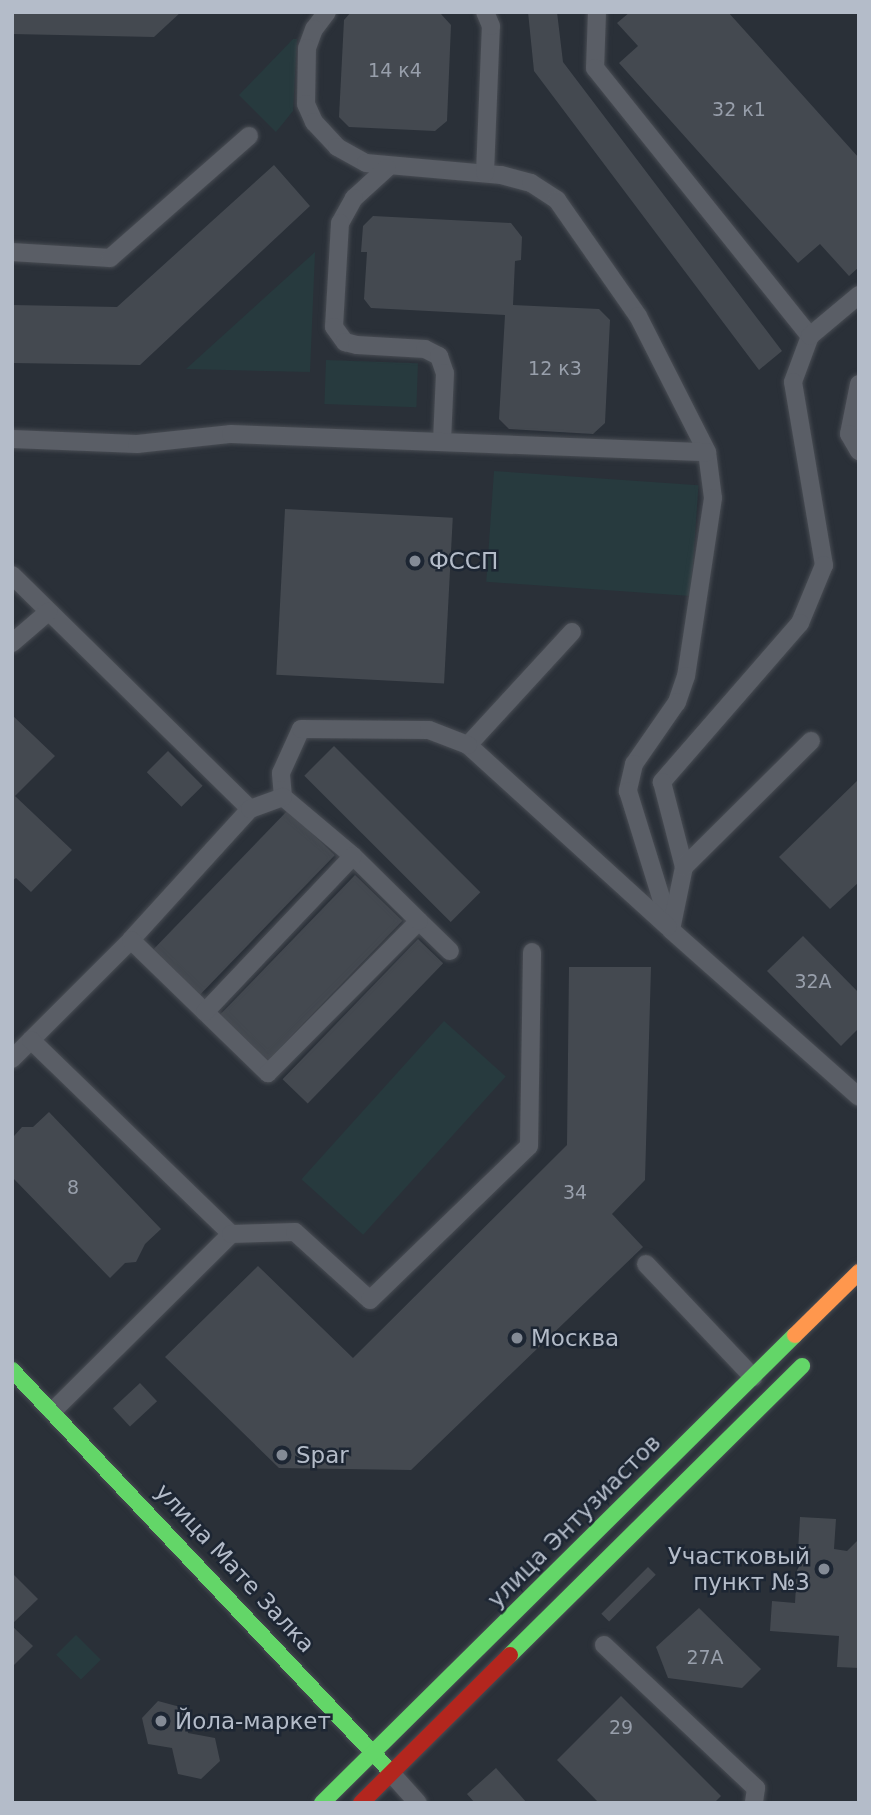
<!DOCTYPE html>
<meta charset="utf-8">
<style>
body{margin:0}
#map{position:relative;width:871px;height:1815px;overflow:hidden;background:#2a3038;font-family:"DejaVu Sans",sans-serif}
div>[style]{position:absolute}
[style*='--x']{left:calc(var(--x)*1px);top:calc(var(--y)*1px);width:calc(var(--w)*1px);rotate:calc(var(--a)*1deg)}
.green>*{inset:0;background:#273a3e;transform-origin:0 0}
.building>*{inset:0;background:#444950;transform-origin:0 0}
.roads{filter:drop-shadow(0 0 2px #484c53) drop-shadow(0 0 2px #484c53)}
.lane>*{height:18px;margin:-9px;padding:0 9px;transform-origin:9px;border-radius:9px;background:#5a5e66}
.fast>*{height:16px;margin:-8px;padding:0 8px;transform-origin:8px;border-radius:8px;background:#63d668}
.slow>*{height:16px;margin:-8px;padding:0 8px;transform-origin:8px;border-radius:8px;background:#ff974d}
.jam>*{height:16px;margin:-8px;padding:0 8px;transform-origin:8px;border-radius:8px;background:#b3261e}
.dots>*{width:19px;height:19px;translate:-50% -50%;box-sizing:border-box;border:4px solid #1d2633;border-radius:50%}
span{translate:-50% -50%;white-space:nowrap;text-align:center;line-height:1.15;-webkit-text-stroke:5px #1d2633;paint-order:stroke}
.number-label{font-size:19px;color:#989fab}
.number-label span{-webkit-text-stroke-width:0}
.poi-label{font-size:23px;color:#b4bcc9}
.left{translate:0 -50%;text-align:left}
.right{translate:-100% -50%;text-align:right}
.street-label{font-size:23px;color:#b4bcc9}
.frame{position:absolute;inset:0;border:14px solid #b4bcc9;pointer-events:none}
</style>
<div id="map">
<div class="green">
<div style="clip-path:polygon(293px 39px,297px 39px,293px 111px,276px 132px,239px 95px)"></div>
<div style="clip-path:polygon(315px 252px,310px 372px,186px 369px)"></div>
<div style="left:326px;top:360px;width:92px;height:44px;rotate:2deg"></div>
<div style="left:494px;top:471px;width:205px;height:111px;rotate:4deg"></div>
<div style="left:444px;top:1021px;width:83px;height:213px;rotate:42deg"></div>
<div style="left:76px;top:1635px;width:35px;height:28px;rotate:45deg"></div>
</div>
<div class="building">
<div style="clip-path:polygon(12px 12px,181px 12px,154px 37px,12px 34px)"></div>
<div style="clip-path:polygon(351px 12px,441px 14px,451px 25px,447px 121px,435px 131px,349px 127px,339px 117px,344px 20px)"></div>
<div style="clip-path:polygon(528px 12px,557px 12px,563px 62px,782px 351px,759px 370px,534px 71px)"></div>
<div style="clip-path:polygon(630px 12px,728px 12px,859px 158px,859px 267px,849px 276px,820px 244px,798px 263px,619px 63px,638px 46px,617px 23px)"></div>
<div style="clip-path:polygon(274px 165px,310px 206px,140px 365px,12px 363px,12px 305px,117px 307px)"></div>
<div style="clip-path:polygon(373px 216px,511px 223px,522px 237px,521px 260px,515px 261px,513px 305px,599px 309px,610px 320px,605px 423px,593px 434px,509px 429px,499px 419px,505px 315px,371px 308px,364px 299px,367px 252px,361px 252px,363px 226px)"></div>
<div style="left:285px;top:509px;width:168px;height:166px;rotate:3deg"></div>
<div style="clip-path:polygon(12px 715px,55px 756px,15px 796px,72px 850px,31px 892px,16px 878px,12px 881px)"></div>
<div style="left:334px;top:746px;width:207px;height:42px;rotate:45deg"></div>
<div style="left:168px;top:751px;width:49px;height:30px;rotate:45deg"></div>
<div style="clip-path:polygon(859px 779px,859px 882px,830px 909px,779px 857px)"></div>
<div style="left:288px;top:810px;width:65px;height:194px;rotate:44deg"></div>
<div style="left:355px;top:875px;width:66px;height:194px;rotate:44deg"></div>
<div style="clip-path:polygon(803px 936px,859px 993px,859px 1028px,841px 1046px,767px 971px)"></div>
<div style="left:418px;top:939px;width:35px;height:195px;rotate:44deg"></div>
<div style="clip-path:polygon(569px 967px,651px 967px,645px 1180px,612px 1214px,643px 1247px,411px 1470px,279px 1468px,165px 1357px,258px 1266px,353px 1358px,567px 1145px)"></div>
<div style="clip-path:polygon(49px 1112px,161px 1229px,145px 1244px,136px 1262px,125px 1263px,110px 1278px,12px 1177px,14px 1136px,22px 1127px,33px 1127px)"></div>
<div style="left:140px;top:1383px;width:25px;height:37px;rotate:47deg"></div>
<div style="clip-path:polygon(800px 1517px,836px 1519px,834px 1549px,847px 1551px,859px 1539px,859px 1668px,837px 1667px,839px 1636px,770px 1631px,772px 1601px,795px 1603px)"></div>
<div style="left:648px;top:1567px;width:11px;height:66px;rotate:45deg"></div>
<div style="clip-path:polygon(12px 1573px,38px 1599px,12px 1624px)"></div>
<div style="clip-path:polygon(699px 1608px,761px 1669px,742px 1688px,668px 1678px,656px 1647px)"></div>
<div style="clip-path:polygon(12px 1626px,33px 1646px,12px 1667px)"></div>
<div style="clip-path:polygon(621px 1696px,721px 1796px,714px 1803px,599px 1803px,557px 1760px)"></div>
<div style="clip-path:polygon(158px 1701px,184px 1708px,188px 1733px,215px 1738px,220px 1761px,201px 1779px,178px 1774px,172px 1748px,148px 1744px,142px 1718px)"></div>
<div style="clip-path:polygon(496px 1768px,527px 1803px,475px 1803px,467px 1794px)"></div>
</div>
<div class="roads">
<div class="lane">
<div style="--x:327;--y:12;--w:21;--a:127"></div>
<div style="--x:314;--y:29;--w:20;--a:110"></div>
<div style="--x:307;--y:48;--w:56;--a:91"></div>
<div style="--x:306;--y:104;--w:20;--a:66"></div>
<div style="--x:314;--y:122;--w:34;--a:47"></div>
<div style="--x:337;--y:147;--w:33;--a:29"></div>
<div style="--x:366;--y:163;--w:136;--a:5.1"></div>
<div style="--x:501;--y:175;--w:31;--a:15"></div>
<div style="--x:531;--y:183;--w:31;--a:33"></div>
<div style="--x:557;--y:200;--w:141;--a:55.1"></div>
<div style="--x:638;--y:316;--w:153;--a:63.1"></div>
<div style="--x:707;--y:452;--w:46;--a:82.6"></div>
<div style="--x:713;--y:498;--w:180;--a:98.6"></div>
<div style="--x:686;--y:676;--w:28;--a:109"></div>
<div style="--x:677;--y:702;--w:75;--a:124.7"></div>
<div style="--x:634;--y:764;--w:28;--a:103"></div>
<div style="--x:628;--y:791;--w:145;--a:72.8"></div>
<div style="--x:597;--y:12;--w:56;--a:92"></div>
<div style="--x:595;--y:68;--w:344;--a:51.3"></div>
<div style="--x:810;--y:336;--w:49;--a:110.3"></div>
<div style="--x:793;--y:382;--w:186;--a:80.4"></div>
<div style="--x:824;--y:565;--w:63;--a:112.5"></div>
<div style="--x:800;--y:623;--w:211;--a:131"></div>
<div style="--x:662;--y:782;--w:88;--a:75.5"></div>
<div style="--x:684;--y:867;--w:64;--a:101.7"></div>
<div style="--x:671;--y:930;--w:251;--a:41.6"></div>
<div style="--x:387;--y:168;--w:45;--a:137.7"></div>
<div style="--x:354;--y:198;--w:29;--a:119"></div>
<div style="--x:340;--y:223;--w:104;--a:93.3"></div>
<div style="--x:334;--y:327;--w:19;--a:54"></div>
<div style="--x:345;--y:342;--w:12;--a:14"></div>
<div style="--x:357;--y:345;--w:68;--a:3.4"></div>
<div style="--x:425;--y:349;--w:16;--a:27"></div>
<div style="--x:439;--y:356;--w:18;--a:71"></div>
<div style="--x:445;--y:373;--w:69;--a:92.5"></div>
<div style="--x:485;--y:173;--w:147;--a:-87.7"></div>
<div style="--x:491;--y:26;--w:15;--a:-113"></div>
<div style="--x:12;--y:252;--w:98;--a:3.5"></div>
<div style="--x:110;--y:258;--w:185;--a:-41.3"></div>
<div style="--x:810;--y:336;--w:64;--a:-39.9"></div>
<div style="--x:859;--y:384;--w:51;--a:101.3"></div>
<div style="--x:849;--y:434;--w:20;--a:60"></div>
<div style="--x:12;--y:439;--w:125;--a:2.3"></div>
<div style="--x:137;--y:444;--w:95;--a:-6.1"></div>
<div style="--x:231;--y:434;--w:476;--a:2.2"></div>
<div style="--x:12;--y:575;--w:334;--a:44.5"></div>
<div style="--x:250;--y:809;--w:177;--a:132.3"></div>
<div style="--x:131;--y:940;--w:141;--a:135"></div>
<div style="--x:572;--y:632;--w:154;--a:132.6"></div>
<div style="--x:468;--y:745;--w:270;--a:42.3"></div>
<div style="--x:12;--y:643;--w:48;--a:-40.7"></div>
<div style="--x:283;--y:797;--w:24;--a:-95"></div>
<div style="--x:281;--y:773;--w:48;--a:-65.6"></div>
<div style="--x:301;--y:729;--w:128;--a:0.4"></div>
<div style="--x:429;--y:730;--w:42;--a:21"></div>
<div style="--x:684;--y:867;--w:179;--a:-44.8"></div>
<div style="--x:419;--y:921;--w:43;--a:44.1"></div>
<div style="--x:131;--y:940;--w:191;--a:44.2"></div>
<div style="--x:268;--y:1073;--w:214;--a:-45.2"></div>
<div style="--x:419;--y:921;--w:93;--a:-135.4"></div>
<div style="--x:353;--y:856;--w:92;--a:-139.9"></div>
<div style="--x:283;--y:797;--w:35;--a:160"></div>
<div style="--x:205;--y:1012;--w:215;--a:-46.5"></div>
<div style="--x:12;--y:1059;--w:27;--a:-45"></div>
<div style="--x:31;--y:1040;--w:279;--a:44.1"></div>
<div style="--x:231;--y:1234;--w:252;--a:135.2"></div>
<div style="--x:231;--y:1234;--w:64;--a:-1.8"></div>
<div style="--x:295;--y:1232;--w:101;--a:42.2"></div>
<div style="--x:370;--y:1300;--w:221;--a:-44.1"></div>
<div style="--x:529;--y:1146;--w:194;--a:-89.1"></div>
<div style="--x:646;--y:1264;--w:156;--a:46.6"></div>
<div style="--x:604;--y:1645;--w:209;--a:43.3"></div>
<div style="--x:756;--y:1788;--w:15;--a:98"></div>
<div style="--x:391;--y:1773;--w:40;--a:48"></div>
</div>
<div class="fast">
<div style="--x:12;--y:1370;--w:551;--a:46.69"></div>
<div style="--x:510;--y:1655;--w:411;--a:-44.7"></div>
<div style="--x:322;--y:1803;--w:665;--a:-44.7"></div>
</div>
<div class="slow">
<div style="--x:795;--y:1335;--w:90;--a:-44.5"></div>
</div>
<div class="jam">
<div style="--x:361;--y:1803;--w:210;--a:-44.8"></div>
</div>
</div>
<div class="dots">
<div style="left:415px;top:561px;background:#848b96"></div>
<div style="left:517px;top:1338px;background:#848b96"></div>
<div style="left:282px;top:1455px;background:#848b96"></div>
<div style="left:824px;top:1569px;background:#848b96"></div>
<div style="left:161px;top:1721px;background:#848b96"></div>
</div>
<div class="number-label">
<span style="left:395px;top:71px">14 к4</span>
<span style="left:739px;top:110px">32 к1</span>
<span style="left:555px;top:369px">12 к3</span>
<span style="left:813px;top:982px">32А</span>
<span style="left:73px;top:1188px">8</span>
<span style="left:575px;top:1193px">34</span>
<span style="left:705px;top:1658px">27А</span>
<span style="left:621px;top:1728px">29</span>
</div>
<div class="poi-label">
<span class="left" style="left:429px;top:561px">ФССП</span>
<span class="left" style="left:531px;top:1338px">Москва</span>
<span class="left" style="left:296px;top:1455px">Spar</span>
<span class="right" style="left:810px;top:1569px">Участковый<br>пункт №3</span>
<span class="left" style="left:175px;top:1721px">Йола-маркет</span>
</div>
<div class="street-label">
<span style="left:574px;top:1521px;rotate:-45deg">улица Энтузиастов</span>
<span style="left:235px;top:1568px;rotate:47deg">улица Мате Залка</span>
</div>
<div class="frame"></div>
</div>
